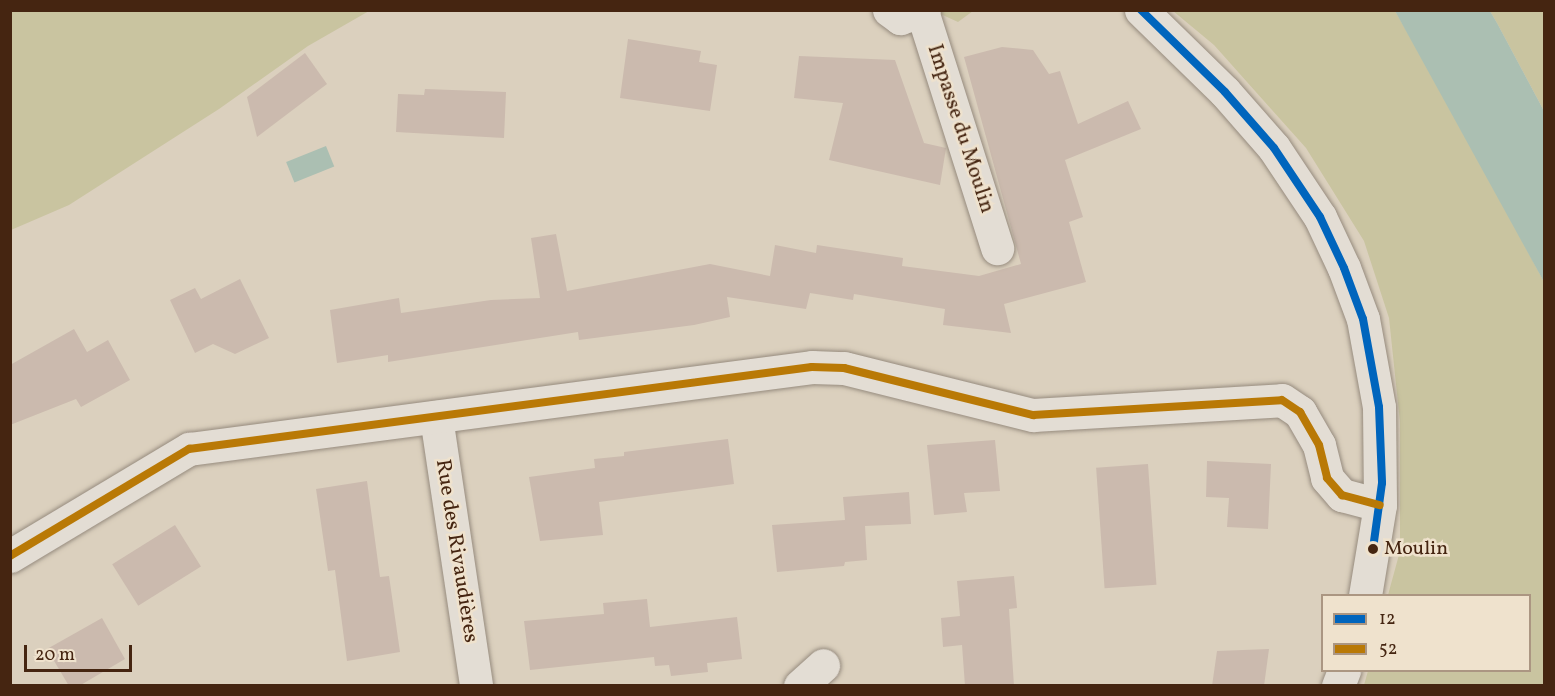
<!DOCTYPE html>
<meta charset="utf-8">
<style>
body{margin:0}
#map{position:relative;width:1555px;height:696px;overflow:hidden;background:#dbd0be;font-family:Vollkorn,serif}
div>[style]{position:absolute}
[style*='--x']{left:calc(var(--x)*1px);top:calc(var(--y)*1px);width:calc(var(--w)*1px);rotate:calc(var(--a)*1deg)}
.green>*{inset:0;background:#c9c4a0}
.water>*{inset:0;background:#abbfb2;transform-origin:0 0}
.building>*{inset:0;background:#cbbaae;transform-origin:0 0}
.roads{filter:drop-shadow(0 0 2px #968b7e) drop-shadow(0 0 2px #968b7e)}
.minor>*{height:33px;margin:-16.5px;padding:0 16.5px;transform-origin:16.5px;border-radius:16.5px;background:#e3ddd4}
.tertiary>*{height:33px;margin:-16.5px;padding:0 16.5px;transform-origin:16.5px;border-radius:16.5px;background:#e3ddd4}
.bus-1>*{height:8px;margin:-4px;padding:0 4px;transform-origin:4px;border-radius:4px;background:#0065bd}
.bus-2>*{height:8px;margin:-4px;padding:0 4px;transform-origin:4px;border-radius:4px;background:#b97906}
.dots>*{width:16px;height:16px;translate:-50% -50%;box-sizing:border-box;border:3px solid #efe2cd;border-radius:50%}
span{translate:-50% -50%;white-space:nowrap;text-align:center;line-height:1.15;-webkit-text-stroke:5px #efe2cd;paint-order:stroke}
.bus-label{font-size:20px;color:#452511}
.left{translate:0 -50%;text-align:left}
.street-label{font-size:21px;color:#452511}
.frame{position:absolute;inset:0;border:12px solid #452511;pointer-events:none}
.legend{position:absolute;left:1321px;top:594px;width:210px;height:78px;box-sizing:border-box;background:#efe2cd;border:2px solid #ab9682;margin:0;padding:8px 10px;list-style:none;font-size:18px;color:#452511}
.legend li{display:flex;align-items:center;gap:12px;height:30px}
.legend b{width:30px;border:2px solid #ab9682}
.scale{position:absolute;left:24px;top:645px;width:108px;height:27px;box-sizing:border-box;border:3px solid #452511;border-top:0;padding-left:8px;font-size:18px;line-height:21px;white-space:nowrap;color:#452511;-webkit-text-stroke:4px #efe2cd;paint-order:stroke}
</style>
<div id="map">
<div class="green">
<div style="clip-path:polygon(11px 10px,369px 10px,369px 11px,308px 46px,219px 109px,69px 205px,11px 230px)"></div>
<div style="clip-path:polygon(934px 11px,973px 11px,958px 22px)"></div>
<div style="clip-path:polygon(1173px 11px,1395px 11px,1457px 118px,1544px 282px,1544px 685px,1364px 685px,1368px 671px,1530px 670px,1530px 596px,1388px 595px,1400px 551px,1400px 422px,1389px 318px,1364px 241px,1306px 148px,1214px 45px)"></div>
<div style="clip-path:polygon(1490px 11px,1544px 11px,1544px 111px,1497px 23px)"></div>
</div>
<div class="water">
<div style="clip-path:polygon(1395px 11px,1490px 11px,1497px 23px,1544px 111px,1544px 282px)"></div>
<div style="left:326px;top:146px;width:22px;height:43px;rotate:68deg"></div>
</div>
<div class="building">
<div style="clip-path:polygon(628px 39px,701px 51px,699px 62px,717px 65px,710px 111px,620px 98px)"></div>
<div style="clip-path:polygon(1002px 47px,1033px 50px,1049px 74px,1060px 71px,1078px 124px,1128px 101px,1141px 129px,1065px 160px,1083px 217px,1069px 222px,1086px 282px,1004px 304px,1011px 333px,943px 325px,945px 309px,854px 294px,853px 300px,810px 293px,806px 309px,727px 297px,730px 317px,694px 325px,579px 340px,578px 332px,388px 362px,388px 355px,337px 363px,330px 310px,399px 298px,401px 313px,491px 300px,540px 298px,531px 238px,556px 234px,567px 291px,710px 264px,770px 276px,775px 245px,816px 253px,817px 245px,903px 258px,902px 266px,979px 276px,1021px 264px,964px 57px)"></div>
<div style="clip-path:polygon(305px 53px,327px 84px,257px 137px,247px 97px)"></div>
<div style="clip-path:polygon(799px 56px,895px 60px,924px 143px,946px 148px,940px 185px,829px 160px,843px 103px,794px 98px)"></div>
<div style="clip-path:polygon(425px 89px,506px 92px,504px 138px,396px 132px,398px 94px,424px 95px)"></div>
<div style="clip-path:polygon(240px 279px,269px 338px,235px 354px,213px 344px,195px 353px,170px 300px,195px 288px,201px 299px)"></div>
<div style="clip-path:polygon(74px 329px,87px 352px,108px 340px,130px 380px,81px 407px,76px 399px,10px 425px,10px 365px)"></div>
<div style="clip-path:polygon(728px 439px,734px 484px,599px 502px,603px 535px,540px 541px,529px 477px,595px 468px,594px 459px,624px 456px,624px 452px)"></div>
<div style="clip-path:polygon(995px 440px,1000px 491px,964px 493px,967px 512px,934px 515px,927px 445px)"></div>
<div style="clip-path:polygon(1207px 461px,1271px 464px,1268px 529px,1227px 527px,1229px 498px,1206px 497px)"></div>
<div style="left:1148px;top:464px;width:121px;height:52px;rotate:86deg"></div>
<div style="clip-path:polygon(367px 481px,380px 577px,389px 576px,400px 652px,347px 661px,335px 570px,328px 571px,316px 489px)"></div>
<div style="clip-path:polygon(909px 492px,911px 524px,865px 526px,867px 560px,845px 562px,844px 566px,777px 572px,772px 525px,845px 520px,843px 497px)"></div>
<div style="left:175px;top:525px;width:49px;height:74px;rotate:58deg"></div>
<div style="clip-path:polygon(1014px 576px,1017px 608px,1009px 609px,1014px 686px,965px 686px,962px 645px,943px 647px,941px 618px,960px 616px,957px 581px)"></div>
<div style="clip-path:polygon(647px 599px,650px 627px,737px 617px,742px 659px,707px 663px,708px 672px,671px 676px,669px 665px,655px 666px,654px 657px,530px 670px,524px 621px,604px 614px,603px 603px)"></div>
<div style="clip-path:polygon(102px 618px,125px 659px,79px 686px,69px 686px,47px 649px)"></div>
<div style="clip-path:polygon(1269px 649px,1264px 686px,1212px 686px,1217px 651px)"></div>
</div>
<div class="roads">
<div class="minor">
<div style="--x:889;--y:10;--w:14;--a:36"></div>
<div style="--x:900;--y:18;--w:25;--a:-18"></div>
<div style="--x:922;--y:11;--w:249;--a:72.4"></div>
<div style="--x:436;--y:417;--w:272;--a:81.5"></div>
<div style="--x:10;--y:556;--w:209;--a:-30.9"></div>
<div style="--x:189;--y:449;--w:628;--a:-7.5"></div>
<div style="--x:812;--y:367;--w:32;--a:2"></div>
<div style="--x:844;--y:368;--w:195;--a:14"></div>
<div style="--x:1033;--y:415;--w:249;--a:-3.4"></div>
<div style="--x:1282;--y:400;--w:22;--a:34"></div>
<div style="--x:1300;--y:412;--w:38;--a:60"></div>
<div style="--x:1319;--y:445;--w:34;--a:76"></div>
<div style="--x:1327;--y:478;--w:23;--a:49"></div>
<div style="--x:1342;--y:495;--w:39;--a:15"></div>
<div style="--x:800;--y:686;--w:31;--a:-42"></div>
</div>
<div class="tertiary">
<div style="--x:1141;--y:10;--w:117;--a:44.3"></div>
<div style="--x:1225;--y:92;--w:74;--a:48.8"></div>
<div style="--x:1274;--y:148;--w:83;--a:56.3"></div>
<div style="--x:1320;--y:217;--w:56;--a:64.8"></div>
<div style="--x:1344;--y:268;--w:54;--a:69.6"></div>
<div style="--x:1363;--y:319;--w:89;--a:79.7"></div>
<div style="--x:1379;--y:407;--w:98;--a:89.4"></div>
<div style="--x:1380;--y:505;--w:92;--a:99.4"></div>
<div style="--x:1338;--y:686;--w:17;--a:-69"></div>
</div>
</div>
<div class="bus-1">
<div style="--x:1141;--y:10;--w:117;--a:44.3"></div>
<div style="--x:1225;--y:92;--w:74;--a:48.8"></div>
<div style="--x:1274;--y:148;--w:83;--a:56.3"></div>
<div style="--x:1320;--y:217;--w:56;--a:64.8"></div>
<div style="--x:1344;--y:268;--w:54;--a:69.6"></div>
<div style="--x:1363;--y:319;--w:89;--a:79.7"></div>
<div style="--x:1379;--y:407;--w:76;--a:87.7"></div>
<div style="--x:1382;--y:483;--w:67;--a:97.8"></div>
</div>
<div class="bus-2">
<div style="--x:10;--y:556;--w:209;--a:-30.9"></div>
<div style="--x:189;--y:449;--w:628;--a:-7.5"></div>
<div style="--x:812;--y:367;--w:32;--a:2"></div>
<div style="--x:844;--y:368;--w:195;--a:14"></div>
<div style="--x:1033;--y:415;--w:249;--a:-3.4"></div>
<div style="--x:1282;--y:400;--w:22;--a:34"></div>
<div style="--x:1300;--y:412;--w:38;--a:60"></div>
<div style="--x:1319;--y:445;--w:34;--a:76"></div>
<div style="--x:1327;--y:478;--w:23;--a:49"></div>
<div style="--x:1342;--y:495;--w:39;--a:15"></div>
</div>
<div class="dots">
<div style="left:1373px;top:549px;background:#452511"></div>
</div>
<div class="bus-label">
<span class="left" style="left:1384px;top:549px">Moulin</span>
</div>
<div class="street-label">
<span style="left:960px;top:129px;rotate:72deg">Impasse du Moulin</span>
<span style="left:456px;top:551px;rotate:81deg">Rue des Rivaudières</span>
</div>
<div class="frame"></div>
<ul class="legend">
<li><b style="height:8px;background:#0065bd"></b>12</li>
<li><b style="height:8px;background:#b97906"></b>52</li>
</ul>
<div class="scale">20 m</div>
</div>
